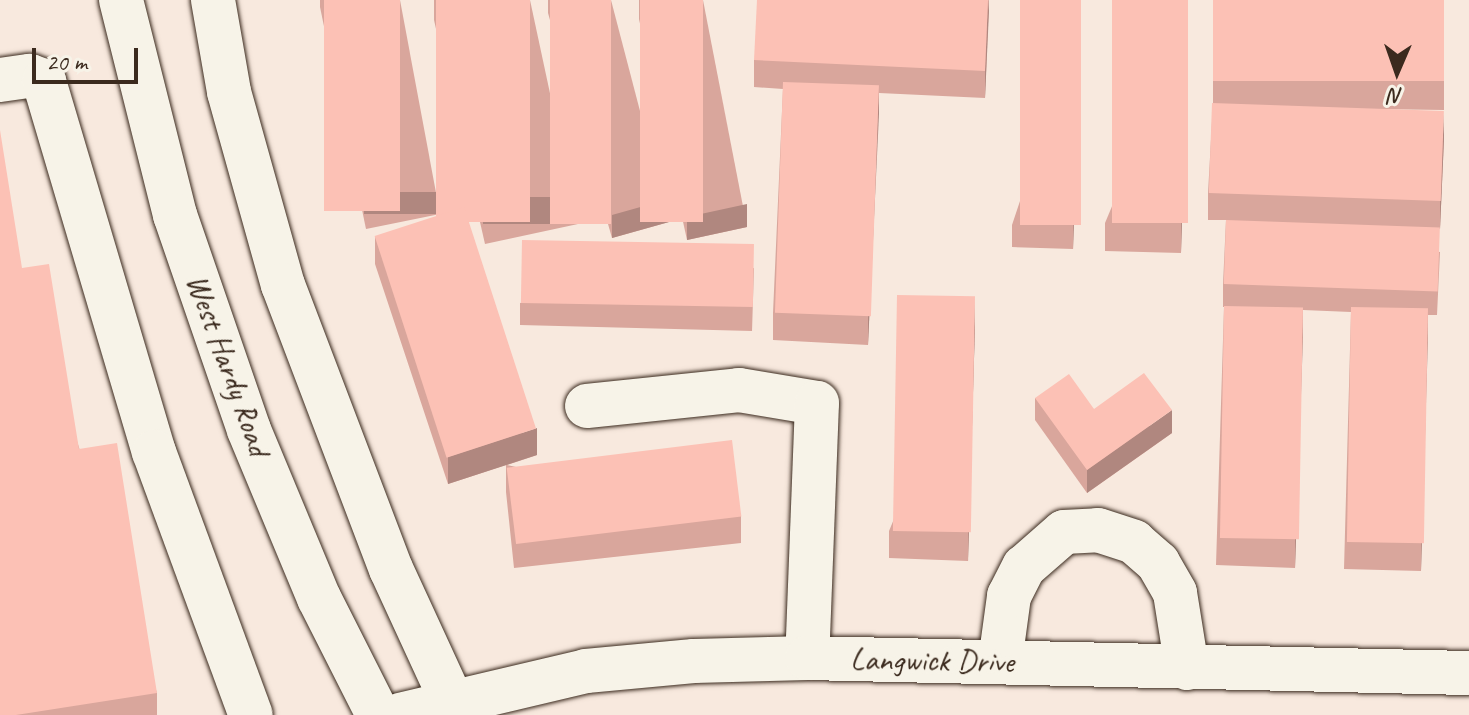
<!DOCTYPE html>
<style>
body{margin:0}
#map{position:relative;width:1469px;height:715px;overflow:hidden;background:#f8e9de;font-family:Caveat,sans-serif}
div>[style]{position:absolute}
[style*='--x']{left:calc(var(--x)*1px);top:calc(var(--y)*1px);width:calc(var(--w)*1px);rotate:calc(var(--a)*1deg)}
.roads{filter:drop-shadow(0 0 2px #3b2a1e) drop-shadow(0 0 2px #3b2a1e)}
.minor>*{height:44px;margin:-22px;padding:0 22px;transform-origin:22px;border-radius:22px;background:#f7f3e8}
.wall>*{inset:0;background:#d9a69c}
.shaded-wall>*{inset:0;background:#b0877f;transform-origin:0 0}
.building>*{inset:0;background:#fcc1b5;transform-origin:0 0}
span{translate:-50% -50%;white-space:nowrap;text-align:center;line-height:1.15;-webkit-text-stroke:8px #f7f3e8;paint-order:stroke}
.street-label{font-size:32px;color:#3b2a1e}
.north{position:absolute;left:1357px;top:32px;width:80px;height:80px;-webkit-text-stroke:6px #f7f3e8;paint-order:stroke;rotate:182deg;font-size:22px;font-weight:700;line-height:32px;text-align:center;color:#3b2a1e}
.north::after{content:'';display:block;margin:auto;width:28px;height:36px;background:#3b2a1e;clip-path:polygon(50% 0,100% 100%,50% 72%,0 100%)}
.scale{position:absolute;left:32px;top:48px;width:106px;height:36px;box-sizing:border-box;border:4px solid #3b2a1e;border-top:0;padding-left:10px;font-size:24px;line-height:28px;white-space:nowrap;color:#3b2a1e;-webkit-text-stroke:6px #f7f3e8;paint-order:stroke}
</style>
<div id="map">
<div class="roads">
<div class="minor">
<div style="--x:121;--y:0;--w:222;--a:75.9"></div>
<div style="--x:175;--y:215;--w:227;--a:71"></div>
<div style="--x:249;--y:430;--w:182;--a:67.4"></div>
<div style="--x:319;--y:598;--w:131;--a:63.2"></div>
<div style="--x:213;--y:0;--w:93;--a:80.1"></div>
<div style="--x:229;--y:92;--w:200;--a:74.4"></div>
<div style="--x:283;--y:285;--w:304;--a:69.2"></div>
<div style="--x:391;--y:569;--w:161;--a:65.3"></div>
<div style="--x:0;--y:80;--w:30;--a:-8"></div>
<div style="--x:30;--y:76;--w:15;--a:20"></div>
<div style="--x:44;--y:81;--w:387;--a:73.5"></div>
<div style="--x:154;--y:452;--w:280;--a:69.8"></div>
<div style="--x:587;--y:406;--w:153;--a:-6"></div>
<div style="--x:739;--y:390;--w:79;--a:9.5"></div>
<div style="--x:817;--y:403;--w:255;--a:92.2"></div>
<div style="--x:1000;--y:662;--w:67;--a:-82.2"></div>
<div style="--x:1009;--y:596;--w:33;--a:-63"></div>
<div style="--x:1024;--y:567;--w:53;--a:-41.2"></div>
<div style="--x:1064;--y:532;--w:34;--a:-3"></div>
<div style="--x:1098;--y:530;--w:38;--a:18"></div>
<div style="--x:1134;--y:542;--w:32;--a:41"></div>
<div style="--x:1158;--y:563;--w:34;--a:60"></div>
<div style="--x:1175;--y:593;--w:76;--a:80.9"></div>
<div style="--x:400;--y:715;--w:191;--a:-13.3"></div>
<div style="--x:586;--y:671;--w:108;--a:-5.3"></div>
<div style="--x:694;--y:661;--w:113;--a:-1.5"></div>
<div style="--x:807;--y:658;--w:662;--a:1.3"></div>
</div>
</div>
<div class="wall">
<div style="clip-path:polygon(320px 0,400px 0,440px 214px,366px 229px,320px 7px)"></div>
<div style="clip-path:polygon(434px 0,530px 0,578px 224px,485px 244px,434px 20px)"></div>
<div style="clip-path:polygon(548px 0,611px 0,669px 222px,612px 238px,548px 13px)"></div>
<div style="clip-path:polygon(639px 0,703px 0,747px 227px,687px 240px,639px 19px)"></div>
<div style="clip-path:polygon(989px 0,985px 98px,879px 93px,868px 345px,773px 340px,773px 313px,783px 89px,754px 87px,754px 60px)"></div>
<div style="clip-path:polygon(1213px 0,1444px 0,1444px 110px,1375px 109px,1444px 139px,1440px 229px,1281px 223px,1440px 252px,1437px 315px,1428px 315px,1421px 571px,1344px 569px,1351px 312px,1303px 310px,1295px 568px,1216px 565px,1224px 307px,1223px 307px,1223px 284px,1226px 220px,1208px 220px,1208px 193px,1213px 103px)"></div>
<div style="clip-path:polygon(1081px 18px,1073px 249px,1012px 247px,1012px 225px)"></div>
<div style="clip-path:polygon(1188px 25px,1181px 253px,1105px 251px,1105px 223px)"></div>
<div style="clip-path:polygon(375px 236px,537px 455px,507px 465px,741px 516px,741px 543px,514px 568px,506px 492px,506px 465px,448px 484px,375px 264px)"></div>
<div style="clip-path:polygon(22px 268px,157px 693px,157px 715px,0 715px)"></div>
<div style="clip-path:polygon(754px 268px,752px 331px,520px 325px,520px 303px)"></div>
<div style="clip-path:polygon(975px 325px,968px 561px,889px 558px,889px 531px)"></div>
<div style="clip-path:polygon(1035px 398px,1094px 409px,1172px 433px,1087px 493px,1035px 420px)"></div>
</div>
<div class="shaded-wall">
<div style="clip-path:polygon(988px 0,989px 11px,985px 98px,985px 71px)"></div>
<div style="clip-path:polygon(1081px 0,1081px 18px,1073px 249px,1073px 227px)"></div>
<div style="clip-path:polygon(1188px 0,1188px 25px,1181px 253px,1181px 226px)"></div>
<div style="clip-path:polygon(879px 86px,879px 114px,868px 345px,868px 317px)"></div>
<div style="clip-path:polygon(1444px 112px,1444px 139px,1440px 229px,1440px 201px)"></div>
<div style="left:440px;top:192px;width:22px;height:76px;rotate:90deg"></div>
<div style="left:578px;top:197px;width:27px;height:95px;rotate:90deg"></div>
<div style="clip-path:polygon(669px 199px,669px 222px,612px 238px,612px 215px)"></div>
<div style="clip-path:polygon(747px 204px,747px 227px,687px 240px,687px 217px)"></div>
<div style="clip-path:polygon(975px 297px,975px 325px,968px 561px,968px 534px)"></div>
<div style="clip-path:polygon(1303px 308px,1303px 336px,1295px 568px,1295px 541px)"></div>
<div style="clip-path:polygon(1428px 309px,1428px 336px,1421px 571px,1421px 544px)"></div>
<div style="clip-path:polygon(1172px 410px,1172px 433px,1087px 493px,1087px 470px)"></div>
<div style="clip-path:polygon(537px 428px,537px 455px,448px 484px,448px 457px)"></div>
</div>
<div class="building">
<div style="left:324px;top:0;width:76px;height:211px"></div>
<div style="left:436px;top:0;width:94px;height:222px"></div>
<div style="left:550px;top:0;width:61px;height:224px"></div>
<div style="left:640px;top:0;width:63px;height:222px"></div>
<div style="clip-path:polygon(757px 0,988px 0,985px 71px,754px 60px)"></div>
<div style="left:1020px;top:0;width:61px;height:225px"></div>
<div style="left:1112px;top:0;width:76px;height:223px"></div>
<div style="left:1213px;top:0;width:231px;height:81px"></div>
<div style="left:783px;top:82px;width:96px;height:231px;rotate:2deg"></div>
<div style="left:1212px;top:103px;width:232px;height:90px;rotate:2deg"></div>
<div style="clip-path:polygon(0 130px,22px 268px,49px 264px,79px 449px,117px 443px,157px 693px,16px 715px,0 715px)"></div>
<div style="left:464px;top:207px;width:233px;height:94px;rotate:72deg"></div>
<div style="left:1226px;top:220px;width:214px;height:64px;rotate:2deg"></div>
<div style="left:522px;top:240px;width:232px;height:63px;rotate:1deg"></div>
<div style="left:897px;top:295px;width:78px;height:236px;rotate:1deg"></div>
<div style="left:1224px;top:306px;width:79px;height:232px;rotate:1deg"></div>
<div style="left:1351px;top:307px;width:77px;height:235px;rotate:1deg"></div>
<div style="clip-path:polygon(1144px 373px,1172px 410px,1087px 470px,1035px 398px,1069px 374px,1094px 409px)"></div>
<div style="left:732px;top:440px;width:77px;height:227px;rotate:83deg"></div>
</div>
<div class="street-label">
<span style="left:228px;top:365px;rotate:70deg">West Hardy Road</span>
<span style="left:932px;top:661px;rotate:1deg">Langwick Drive</span>
</div>
<div class="north">N</div>
<div class="scale">20 m</div>
</div>
